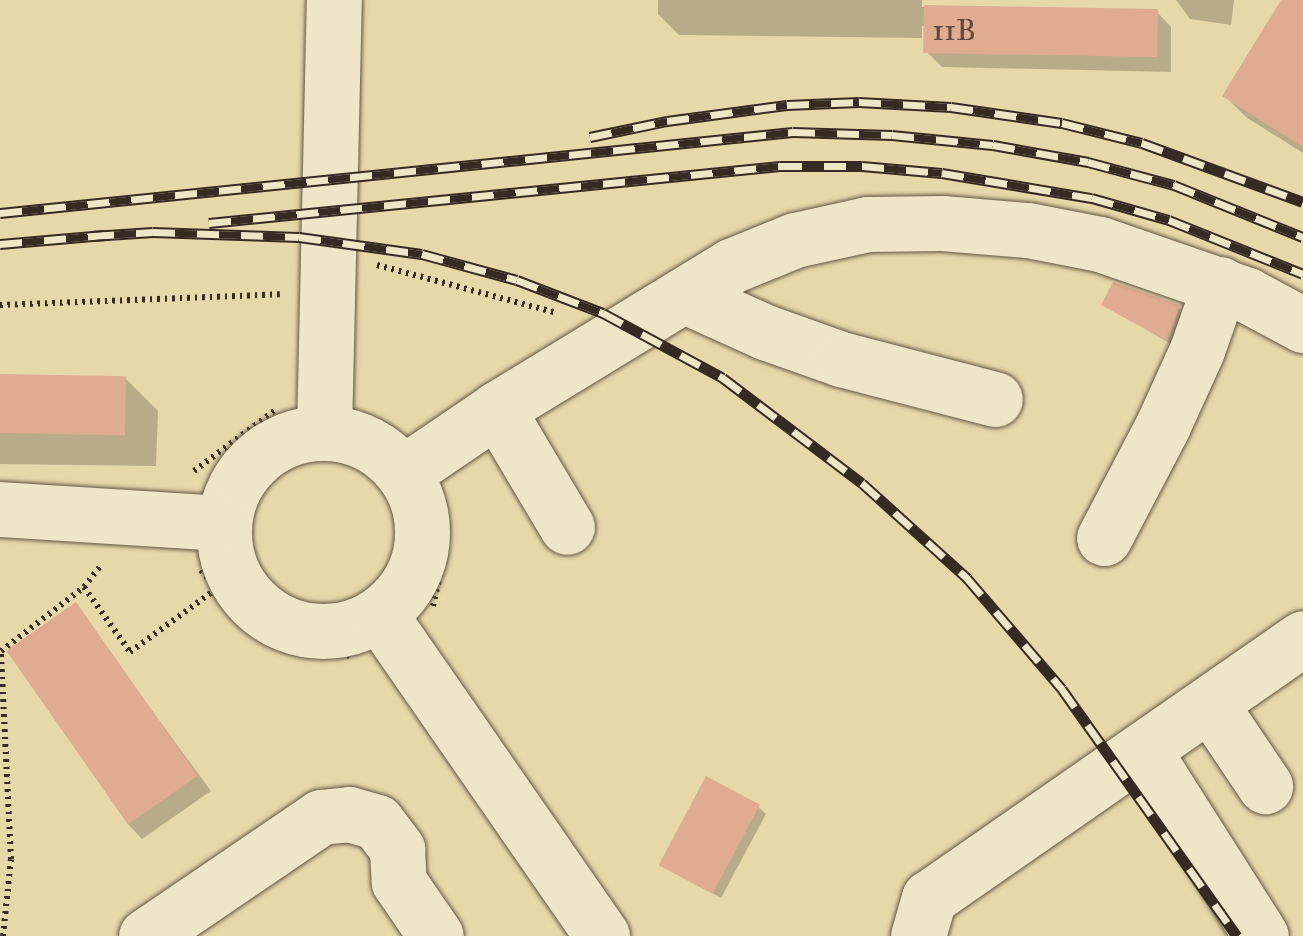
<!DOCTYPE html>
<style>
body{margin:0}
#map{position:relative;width:1303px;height:936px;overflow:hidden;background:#e7d8aa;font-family:"IM FELL Great Primer",serif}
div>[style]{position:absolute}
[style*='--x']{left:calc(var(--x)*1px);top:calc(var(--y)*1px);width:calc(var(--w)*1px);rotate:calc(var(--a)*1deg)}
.shadow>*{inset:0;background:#0003}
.building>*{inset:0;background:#dfab91;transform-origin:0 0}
.path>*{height:6px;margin-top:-3px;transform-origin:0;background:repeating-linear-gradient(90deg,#362a22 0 2.5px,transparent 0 7.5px)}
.roads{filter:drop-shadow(0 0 2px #625644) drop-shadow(0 0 2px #625644)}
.minor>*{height:55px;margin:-27.5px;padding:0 27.5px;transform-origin:27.5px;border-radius:27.5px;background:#efe6c8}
.minor>.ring{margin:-27.5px;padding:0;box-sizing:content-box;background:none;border:55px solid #efe6c8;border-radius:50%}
.rail>*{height:11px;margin-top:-5.5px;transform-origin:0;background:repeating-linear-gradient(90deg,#efe6c8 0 22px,#362a22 0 44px);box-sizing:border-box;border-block:2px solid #362a22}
span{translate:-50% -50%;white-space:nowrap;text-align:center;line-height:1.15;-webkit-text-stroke:8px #efe6c8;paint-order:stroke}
.number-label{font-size:30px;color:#604a3e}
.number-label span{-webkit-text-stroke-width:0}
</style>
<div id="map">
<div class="shadow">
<div style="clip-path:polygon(658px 0,922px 0,922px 7px,1157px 12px,1171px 27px,1171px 72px,942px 67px,927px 52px,927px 26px,922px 26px,922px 38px,679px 35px,658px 14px)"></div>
<div style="clip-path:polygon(1176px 0,1234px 0,1231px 25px,1190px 19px)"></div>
<div style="clip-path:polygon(1284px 0,1303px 0,1303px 153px,1246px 117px,1225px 96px)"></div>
<div style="clip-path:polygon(1104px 304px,1178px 307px,1185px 314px,1174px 346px)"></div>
<div style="clip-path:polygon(0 377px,125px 378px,158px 411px,156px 466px,0 464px)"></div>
<div style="clip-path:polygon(75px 606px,211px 791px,142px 839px,128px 824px)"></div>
<div style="clip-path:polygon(758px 807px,766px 814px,721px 898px,662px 864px)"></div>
</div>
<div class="building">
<div style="clip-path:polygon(1281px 0,1303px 0,1303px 147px,1222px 96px)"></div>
<div style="left:924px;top:5px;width:234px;height:48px;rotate:1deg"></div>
<div style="clip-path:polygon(1113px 282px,1180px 305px,1167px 341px,1101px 305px)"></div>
<div style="left:0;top:374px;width:126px;height:59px;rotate:1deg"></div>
<div style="left:76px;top:602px;width:212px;height:85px;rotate:55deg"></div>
<div style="left:706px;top:776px;width:61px;height:101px;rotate:28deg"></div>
</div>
<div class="path">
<div style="--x:377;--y:265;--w:187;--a:14.9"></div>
<div style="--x:0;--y:305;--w:280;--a:-2.2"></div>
<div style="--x:194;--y:471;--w:104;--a:-36.8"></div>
<div style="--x:201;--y:570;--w:65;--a:51.2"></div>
<div style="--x:242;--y:621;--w:31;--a:38"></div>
<div style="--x:266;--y:640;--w:86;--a:10.7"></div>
<div style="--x:84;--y:587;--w:80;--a:54.7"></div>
<div style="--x:130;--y:652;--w:107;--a:-36.2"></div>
<div style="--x:433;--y:606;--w:56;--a:-77.7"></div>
<div style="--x:445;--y:551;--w:46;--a:-91.2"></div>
<div style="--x:3;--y:936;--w:77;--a:-84.1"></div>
<div style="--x:11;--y:859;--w:208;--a:-92.8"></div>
<div style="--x:1;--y:651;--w:105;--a:-37.6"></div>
<div style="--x:84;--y:587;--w:28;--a:-52"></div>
</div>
<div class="roads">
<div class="minor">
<div style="--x:685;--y:296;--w:88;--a:24.2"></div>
<div style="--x:765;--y:332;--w:81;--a:19.6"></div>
<div style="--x:841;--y:359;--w:159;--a:14.6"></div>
<div style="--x:497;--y:409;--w:137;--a:59.3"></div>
<div style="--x:324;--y:432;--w:432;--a:-88.7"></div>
<div class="ring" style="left:224px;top:433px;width:143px;height:143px"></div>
<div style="--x:403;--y:473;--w:114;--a:-34.2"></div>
<div style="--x:497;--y:409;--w:274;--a:-31.4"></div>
<div style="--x:731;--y:266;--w:69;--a:-22.1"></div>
<div style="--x:795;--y:240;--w:75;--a:-12.4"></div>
<div style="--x:868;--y:224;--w:74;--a:-0.8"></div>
<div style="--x:942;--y:223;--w:86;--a:4.7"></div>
<div style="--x:1028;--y:230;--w:73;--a:11"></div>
<div style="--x:1100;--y:244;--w:156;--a:19.1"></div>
<div style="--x:1247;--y:295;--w:64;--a:28.2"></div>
<div style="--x:0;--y:509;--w:223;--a:3.6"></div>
<div style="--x:1104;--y:538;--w:127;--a:-62.4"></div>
<div style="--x:1163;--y:425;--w:82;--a:-65.6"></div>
<div style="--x:1197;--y:350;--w:70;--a:-70.8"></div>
<div style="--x:380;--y:615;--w:390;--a:55.3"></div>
<div style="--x:1210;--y:704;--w:99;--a:56.1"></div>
<div style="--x:1143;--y:750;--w:220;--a:57.6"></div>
<div style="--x:146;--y:936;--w:212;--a:-34.2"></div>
<div style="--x:321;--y:817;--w:28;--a:-6"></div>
<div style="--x:349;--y:814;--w:29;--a:16"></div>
<div style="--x:377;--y:822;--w:34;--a:53"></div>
<div style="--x:397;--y:849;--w:33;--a:87"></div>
<div style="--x:399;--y:882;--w:65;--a:55.6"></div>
<div style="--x:918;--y:936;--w:40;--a:-74"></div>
<div style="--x:929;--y:898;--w:455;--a:-34.8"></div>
</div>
</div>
<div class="rail">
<div style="--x:590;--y:137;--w:79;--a:-11.7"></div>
<div style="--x:667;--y:121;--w:121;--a:-7.6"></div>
<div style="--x:787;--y:105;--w:72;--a:-2.4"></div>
<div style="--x:859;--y:102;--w:92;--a:3.1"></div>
<div style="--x:951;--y:107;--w:112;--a:8.2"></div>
<div style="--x:1062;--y:123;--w:82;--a:14"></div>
<div style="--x:1142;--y:143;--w:171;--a:20.1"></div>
<div style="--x:0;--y:213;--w:797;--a:-5.83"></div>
<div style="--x:793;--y:132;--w:99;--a:1.7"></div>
<div style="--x:892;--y:135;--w:101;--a:5.7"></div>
<div style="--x:993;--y:145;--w:97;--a:10.1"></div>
<div style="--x:1088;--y:162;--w:89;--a:15"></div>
<div style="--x:1174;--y:185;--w:139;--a:22"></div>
<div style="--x:209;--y:223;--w:574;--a:-5.7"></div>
<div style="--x:780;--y:166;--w:82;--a:0"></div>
<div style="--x:862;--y:166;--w:80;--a:5"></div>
<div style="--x:942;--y:173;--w:152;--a:9.5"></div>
<div style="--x:1092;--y:198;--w:80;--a:15.9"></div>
<div style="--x:1169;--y:220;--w:144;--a:21.9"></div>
<div style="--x:92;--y:236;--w:61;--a:-3.8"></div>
<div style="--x:153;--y:232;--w:146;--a:2"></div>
<div style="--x:299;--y:237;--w:124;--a:7.9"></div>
<div style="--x:422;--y:254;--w:98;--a:15.3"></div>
<div style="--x:517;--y:280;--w:92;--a:21"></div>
<div style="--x:603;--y:313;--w:136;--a:28.4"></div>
<div style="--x:723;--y:378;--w:174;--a:37.1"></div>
<div style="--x:862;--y:483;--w:142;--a:42.1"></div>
<div style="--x:967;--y:578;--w:146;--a:49.4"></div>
<div style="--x:1062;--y:689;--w:303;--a:54.7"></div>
<div style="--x:0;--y:244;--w:105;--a:-4.9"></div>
</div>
<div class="number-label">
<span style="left:954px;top:30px">11B</span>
</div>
</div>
